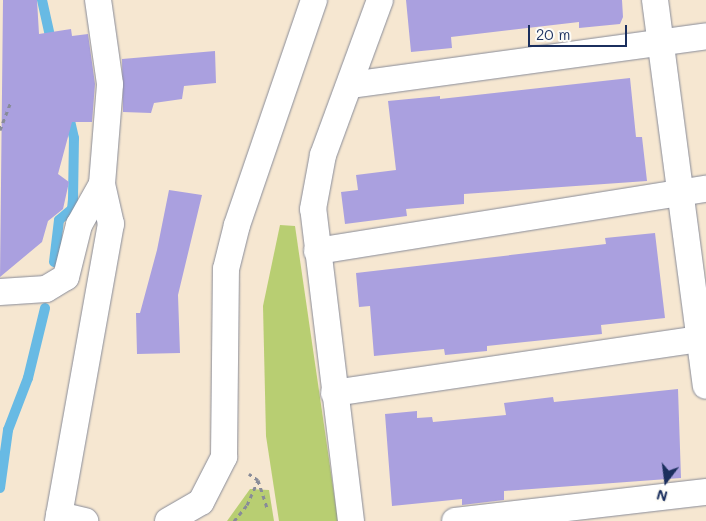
<!DOCTYPE html>
<style>
body{margin:0}
#map{position:relative;width:706px;height:521px;overflow:hidden;background:#f6e7d1;font-family:Mali,sans-serif}
div>[style]{position:absolute}
[style*='--x']{left:calc(var(--x)*1px);top:calc(var(--y)*1px);width:calc(var(--w)*1px);rotate:calc(var(--a)*1deg)}
.green>*{inset:0;background:#b8ce72}
.stream>*{height:10px;margin:-5px;padding:0 5px;transform-origin:5px;border-radius:5px;background:#68bae4}
.building>*{inset:0;background:#aaa0df}
.path>*{height:3px;margin-top:-1.5px;transform-origin:0;background:repeating-linear-gradient(90deg,#888b98 0 4px,transparent 0 8px)}
.roads{filter:drop-shadow(0 0 1px #888b98) drop-shadow(0 0 1px #888b98)}
.minor>*{height:26px;margin:-13px;padding:0 13px;transform-origin:13px;border-radius:13px;background:#fff}
span{translate:-50% -50%;white-space:nowrap;text-align:center;line-height:1.15;-webkit-text-stroke:4px #fdfcf7;paint-order:stroke}
.north{position:absolute;left:641px;top:456px;width:50px;height:50px;-webkit-text-stroke:4px #fdfcf7;paint-order:stroke;rotate:195deg;font-size:14px;font-weight:700;line-height:20px;text-align:center;color:#1b2f5e}
.north::after{content:'';display:block;margin:auto;width:18px;height:22px;background:#1b2f5e;clip-path:polygon(50% 0,100% 100%,50% 72%,0 100%)}
.scale{position:absolute;left:528px;top:25px;width:99px;height:22px;box-sizing:border-box;border:2px solid #1b2f5e;border-top:0;padding-left:6px;font-size:15px;line-height:18px;white-space:nowrap;color:#1b2f5e;-webkit-text-stroke:4px #fdfcf7;paint-order:stroke}
</style>
<div id="map">
<div class="green">
<div style="clip-path:polygon(280px 225px,295px 226px,338px 521px,279px 521px,266px 436px,263px 306px)"></div>
<div style="clip-path:polygon(250px 489px,269px 490px,274px 521px,227px 521px)"></div>
</div>
<div class="stream">
<div style="--x:42;--y:0;--w:46;--a:77.5"></div>
<div style="--x:54;--y:262;--w:42;--a:-83.2"></div>
<div style="--x:59;--y:220;--w:17;--a:-40"></div>
<div style="--x:72;--y:209;--w:9;--a:-84"></div>
<div style="--x:73;--y:200;--w:62;--a:-89.1"></div>
<div style="--x:74;--y:138;--w:26;--a:-103"></div>
<div style="--x:0;--y:488;--w:59;--a:-82.1"></div>
<div style="--x:8;--y:430;--w:56;--a:-69"></div>
<div style="--x:28;--y:378;--w:72;--a:-76.3"></div>
</div>
<div class="building">
<div style="clip-path:polygon(3px 0,37px 0,39px 34px,71px 29px,72px 36px,88px 34px,95px 84px,92px 122px,72px 122px,58px 174px,69px 182px,63px 209px,48px 221px,42px 242px,0 277px)"></div>
<div style="clip-path:polygon(406px 0,622px 0,623px 17px,620px 24px,579px 28px,579px 22px,451px 37px,452px 48px,411px 52px)"></div>
<div style="clip-path:polygon(215px 51px,216px 83px,184px 86px,182px 99px,154px 103px,151px 113px,123px 112px,122px 59px)"></div>
<div style="clip-path:polygon(630px 78px,636px 137px,642px 137px,647px 181px,464px 194px,464px 204px,406px 209px,407px 216px,345px 224px,341px 192px,358px 190px,356px 175px,396px 170px,388px 101px,440px 96px,440px 99px)"></div>
<div style="clip-path:polygon(169px 190px,202px 195px,178px 295px,180px 353px,137px 354px,136px 313px,140px 313px,157px 250px)"></div>
<div style="clip-path:polygon(655px 233px,665px 318px,601px 325px,602px 334px,487px 346px,487px 351px,445px 355px,444px 349px,374px 356px,370px 306px,359px 307px,356px 273px,606px 244px,605px 238px)"></div>
<div style="clip-path:polygon(678px 389px,681px 478px,504px 491px,504px 500px,462px 505px,462px 499px,392px 506px,385px 414px,417px 411px,417px 418px,432px 417px,433px 422px,506px 415px,504px 403px,553px 397px,554px 402px)"></div>
</div>
<div class="path">
<div style="--x:0;--y:130;--w:30;--a:-69"></div>
<div style="--x:258;--y:480;--w:29;--a:72"></div>
<div style="--x:234;--y:521;--w:21;--a:-51"></div>
<div style="--x:247;--y:505;--w:27;--a:-66"></div>
<div style="--x:258;--y:480;--w:11;--a:-146"></div>
</div>
<div class="roads">
<div class="minor">
<div style="--x:655;--y:0;--w:389;--a:82.5"></div>
<div style="--x:350;--y:85;--w:359;--a:-7.8"></div>
<div style="--x:317;--y:251;--w:394;--a:-9.1"></div>
<div style="--x:0;--y:292;--w:46;--a:-3.7"></div>
<div style="--x:46;--y:289;--w:23;--a:-31"></div>
<div style="--x:66;--y:277;--w:54;--a:-76"></div>
<div style="--x:79;--y:225;--w:47;--a:-60.7"></div>
<div style="--x:334;--y:393;--w:376;--a:-8.4"></div>
<div style="--x:59;--y:515;--w:27;--a:13"></div>
<div style="--x:58;--y:521;--w:302;--a:-79.9"></div>
<div style="--x:111;--y:224;--w:41;--a:-102.7"></div>
<div style="--x:102;--y:184;--w:100;--a:-85.4"></div>
<div style="--x:110;--y:84;--w:85;--a:-98.1"></div>
<div style="--x:168;--y:521;--w:38;--a:-30"></div>
<div style="--x:201;--y:502;--w:51;--a:-62.9"></div>
<div style="--x:224;--y:457;--w:188;--a:-89.4"></div>
<div style="--x:226;--y:269;--w:45;--a:-76"></div>
<div style="--x:237;--y:225;--w:238;--a:-71.1"></div>
<div style="--x:351;--y:521;--w:314;--a:-96.9"></div>
<div style="--x:313;--y:209;--w:55;--a:-79.5"></div>
<div style="--x:323;--y:155;--w:165;--a:-69.8"></div>
<div style="--x:455;--y:521;--w:253;--a:-6.6"></div>
</div>
</div>
<div class="north">N</div>
<div class="scale">20 m</div>
</div>
